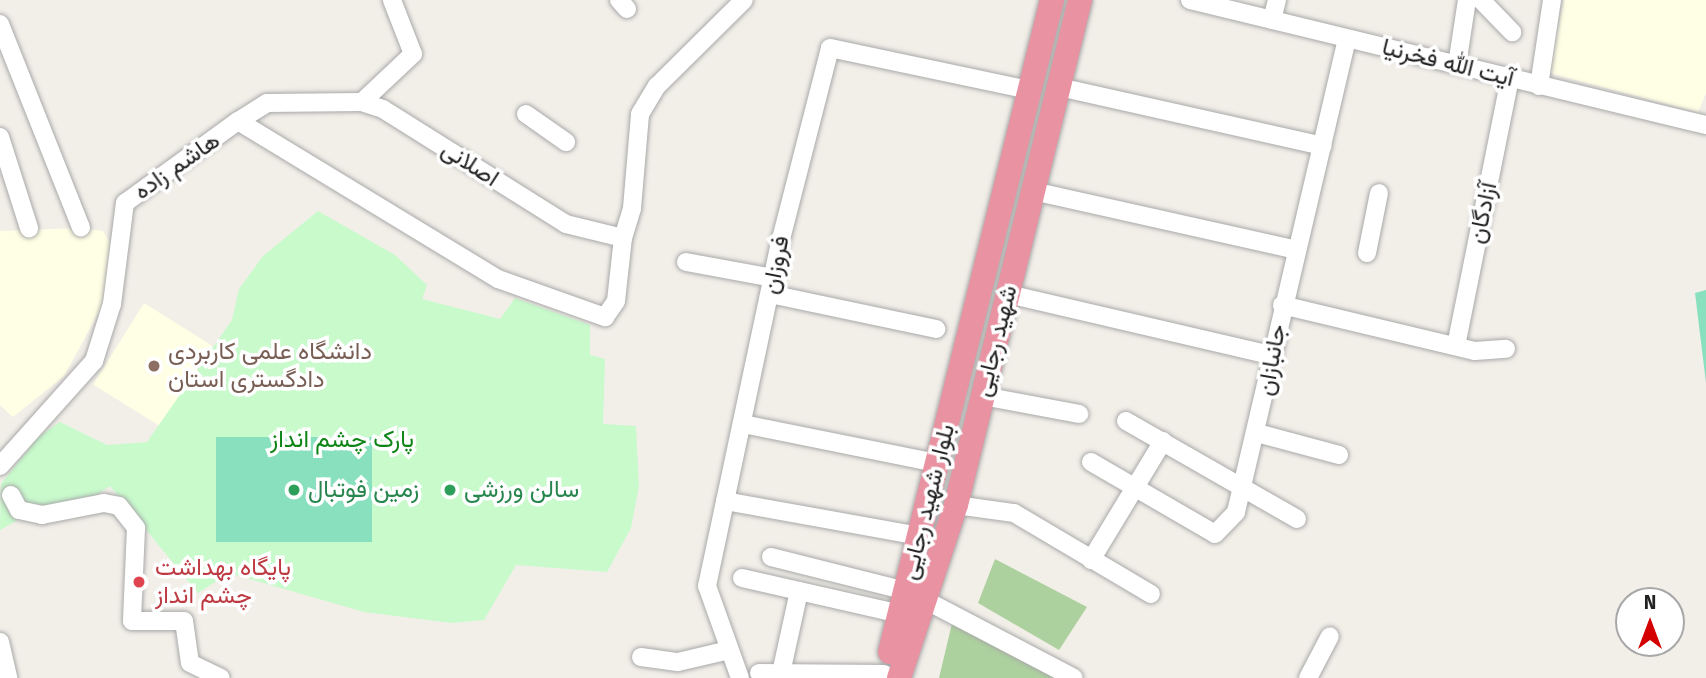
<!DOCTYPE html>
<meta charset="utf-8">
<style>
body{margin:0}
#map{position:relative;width:1706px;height:678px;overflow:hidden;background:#f2efe9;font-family:"Fira Sans",Vazirmatn,sans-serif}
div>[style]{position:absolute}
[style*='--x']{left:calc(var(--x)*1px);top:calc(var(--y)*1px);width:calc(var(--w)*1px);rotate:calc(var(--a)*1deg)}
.education>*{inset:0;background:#ffffe5;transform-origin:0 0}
.forest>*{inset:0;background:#add19e}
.park>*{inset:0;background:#c8facc}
.pitch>*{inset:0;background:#88e0be;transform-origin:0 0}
.roads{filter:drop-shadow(0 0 2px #a9a9a9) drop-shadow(0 0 2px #a9a9a9)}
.minor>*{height:18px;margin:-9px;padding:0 9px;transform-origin:9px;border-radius:9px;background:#fff}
.highway>*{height:24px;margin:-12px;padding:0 12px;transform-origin:12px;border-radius:12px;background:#e892a2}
.dots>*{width:19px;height:19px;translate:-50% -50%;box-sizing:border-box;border:4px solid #fff;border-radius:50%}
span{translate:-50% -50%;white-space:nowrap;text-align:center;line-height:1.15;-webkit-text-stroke:7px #fff;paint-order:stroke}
.street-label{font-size:24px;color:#222}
.education-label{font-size:24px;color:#785e54}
.left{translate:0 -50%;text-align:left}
.park-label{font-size:24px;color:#0c8416}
.leisure-label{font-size:24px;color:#27864d}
.health-label{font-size:24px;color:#be3a42}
.north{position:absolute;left:1615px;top:587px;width:70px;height:70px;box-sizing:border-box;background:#fff;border:2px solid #a7a7a7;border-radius:50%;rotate:0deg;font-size:19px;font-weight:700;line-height:28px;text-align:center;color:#222}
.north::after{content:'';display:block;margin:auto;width:24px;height:32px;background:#d40000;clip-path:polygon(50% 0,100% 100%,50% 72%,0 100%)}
</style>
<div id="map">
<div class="education">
<div style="clip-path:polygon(1564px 0,1706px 0,1706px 93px,1698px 112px,1549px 73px)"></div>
<div style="clip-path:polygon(81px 228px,103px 231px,112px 246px,105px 301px,64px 376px,13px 417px,0 405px,0 231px)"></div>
<div style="left:144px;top:303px;width:80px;height:96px;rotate:32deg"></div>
</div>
<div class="forest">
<div style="clip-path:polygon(995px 559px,1087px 607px,1059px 650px,978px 603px)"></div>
<div style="clip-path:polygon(953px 619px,1065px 678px,939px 678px)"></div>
</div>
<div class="park">
<div style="clip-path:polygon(318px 211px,395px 255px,427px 285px,422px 299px,500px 319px,515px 298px,590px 325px,590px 355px,605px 359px,603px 424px,636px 426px,639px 486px,631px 528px,607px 572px,516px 565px,484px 620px,452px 623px,364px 612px,229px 573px,198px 593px,110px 486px,95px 496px,37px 509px,0 530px,1px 484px,38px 437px,60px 422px,107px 445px,147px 442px,232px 320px,239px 289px,263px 256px)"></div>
</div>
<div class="pitch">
<div style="clip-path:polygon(1706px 290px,1706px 383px,1695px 293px)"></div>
<div style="left:216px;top:437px;width:156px;height:105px"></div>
</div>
<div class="roads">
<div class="minor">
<div style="--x:619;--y:0;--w:12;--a:48"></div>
<div style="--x:1190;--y:0;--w:531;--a:13.62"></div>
<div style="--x:1481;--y:0;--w:45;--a:45.9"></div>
<div style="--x:1272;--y:20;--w:21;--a:-76"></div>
<div style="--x:0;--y:24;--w:219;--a:68.3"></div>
<div style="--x:1457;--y:65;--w:66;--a:-81.3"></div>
<div style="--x:1539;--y:86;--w:87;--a:-81.4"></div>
<div style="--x:1059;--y:87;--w:270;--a:12.6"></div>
<div style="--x:362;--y:102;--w:70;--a:-43.3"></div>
<div style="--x:413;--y:54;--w:58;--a:-111.3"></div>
<div style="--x:526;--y:114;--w:49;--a:35"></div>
<div style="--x:0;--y:137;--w:96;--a:72.3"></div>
<div style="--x:1033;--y:191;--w:270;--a:12.6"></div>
<div style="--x:623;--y:238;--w:31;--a:-73"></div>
<div style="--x:632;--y:208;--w:94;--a:-85.1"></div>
<div style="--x:640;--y:114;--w:33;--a:-59"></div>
<div style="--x:657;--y:86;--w:122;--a:-44.7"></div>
<div style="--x:1367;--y:253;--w:61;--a:-78.7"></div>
<div style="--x:686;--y:262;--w:88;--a:10.4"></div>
<div style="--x:770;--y:294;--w:170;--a:11.9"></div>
<div style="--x:1008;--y:294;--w:273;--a:13.1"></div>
<div style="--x:1282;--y:305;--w:198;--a:13.4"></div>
<div style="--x:1475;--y:351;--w:31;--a:-4"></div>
<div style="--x:1456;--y:346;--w:272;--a:-78.6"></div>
<div style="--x:983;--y:396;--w:98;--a:10.6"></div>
<div style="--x:1126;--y:421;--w:197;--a:29.8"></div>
<div style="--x:743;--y:424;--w:198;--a:11.4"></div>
<div style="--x:1257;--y:433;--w:85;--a:15"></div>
<div style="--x:1091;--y:462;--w:143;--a:30.1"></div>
<div style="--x:1215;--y:534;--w:30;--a:-46"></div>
<div style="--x:1236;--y:512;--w:486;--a:-76.8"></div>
<div style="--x:0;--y:466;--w:141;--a:-48.2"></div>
<div style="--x:94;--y:361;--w:60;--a:-72.5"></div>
<div style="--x:112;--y:304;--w:102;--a:-82.7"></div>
<div style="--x:125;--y:203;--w:140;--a:-36"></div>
<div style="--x:238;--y:121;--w:304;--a:31.3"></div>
<div style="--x:498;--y:279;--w:114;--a:19.6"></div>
<div style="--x:605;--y:317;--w:19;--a:-55"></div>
<div style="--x:616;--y:301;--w:63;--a:-83.7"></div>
<div style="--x:623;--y:238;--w:59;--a:-166.2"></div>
<div style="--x:566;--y:224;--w:216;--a:-147.9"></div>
<div style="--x:383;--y:109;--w:22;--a:-162"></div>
<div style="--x:362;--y:102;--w:95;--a:179.4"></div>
<div style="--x:267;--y:103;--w:34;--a:148"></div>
<div style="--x:11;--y:495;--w:17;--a:62"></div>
<div style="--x:19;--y:510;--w:24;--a:12"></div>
<div style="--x:42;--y:515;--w:63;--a:-11"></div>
<div style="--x:104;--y:503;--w:15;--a:11"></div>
<div style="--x:119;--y:506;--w:28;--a:52"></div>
<div style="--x:136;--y:528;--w:93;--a:92.5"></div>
<div style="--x:132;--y:621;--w:52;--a:0"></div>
<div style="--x:184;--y:621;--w:42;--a:81.9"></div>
<div style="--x:190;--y:663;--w:34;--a:26"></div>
<div style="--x:725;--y:501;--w:197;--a:10.2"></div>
<div style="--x:956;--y:505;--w:59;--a:7.9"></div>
<div style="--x:1014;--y:513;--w:159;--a:30.6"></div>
<div style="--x:771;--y:557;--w:139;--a:14.1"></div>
<div style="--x:1091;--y:560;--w:139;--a:-58.8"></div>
<div style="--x:742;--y:578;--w:162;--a:12.8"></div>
<div style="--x:923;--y:599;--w:170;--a:27.6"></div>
<div style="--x:0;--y:642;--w:37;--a:77"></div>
<div style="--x:641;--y:657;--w:37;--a:8"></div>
<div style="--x:678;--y:662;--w:52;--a:-13.2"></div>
<div style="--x:759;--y:673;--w:125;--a:0.5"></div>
<div style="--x:781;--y:673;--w:84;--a:-77.6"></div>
<div style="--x:740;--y:678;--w:98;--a:-109.7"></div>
<div style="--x:707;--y:586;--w:351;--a:-78"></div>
<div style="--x:780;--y:243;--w:201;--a:-75.6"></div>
<div style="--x:830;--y:48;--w:203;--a:11.9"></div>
<div style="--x:1308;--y:678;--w:47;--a:-62.4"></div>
</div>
<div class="highway">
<div style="--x:890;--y:652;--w:672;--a:-76.05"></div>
<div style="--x:899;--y:678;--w:182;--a:-71.8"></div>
<div style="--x:956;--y:505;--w:520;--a:-76.2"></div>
</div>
</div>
<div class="dots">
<div style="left:154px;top:366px;background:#8d6e63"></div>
<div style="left:294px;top:490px;background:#2e9e5b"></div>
<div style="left:450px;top:490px;background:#2e9e5b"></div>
<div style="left:139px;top:582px;background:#e0444e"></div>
</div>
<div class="street-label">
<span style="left:1448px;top:63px;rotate:14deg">آیت الله فخرنیا</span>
<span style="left:470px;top:164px;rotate:33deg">اصلانی</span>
<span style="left:177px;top:166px;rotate:-35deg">هاشم زاده</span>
<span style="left:1483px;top:213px;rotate:-78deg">آزادگان</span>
<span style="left:776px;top:265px;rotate:-79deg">فروزان</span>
<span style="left:996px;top:341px;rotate:-76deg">شهید رجایی</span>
<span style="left:1272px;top:360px;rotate:-80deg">جانبازان</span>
<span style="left:928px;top:502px;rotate:-76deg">بلوار شهید رجایی</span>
</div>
<div class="education-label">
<span class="left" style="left:168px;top:366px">دانشگاه علمی کاربردی<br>دادگستری استان</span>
</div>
<div class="park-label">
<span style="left:342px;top:440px">پارک چشم انداز</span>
</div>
<div class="leisure-label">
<span class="left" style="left:308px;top:490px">زمین فوتبال</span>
<span class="left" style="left:464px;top:490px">سالن ورزشی</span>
</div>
<div class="health-label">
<span class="left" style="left:155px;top:582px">پایگاه بهداشت<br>چشم انداز</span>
</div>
<div class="north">N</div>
</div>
